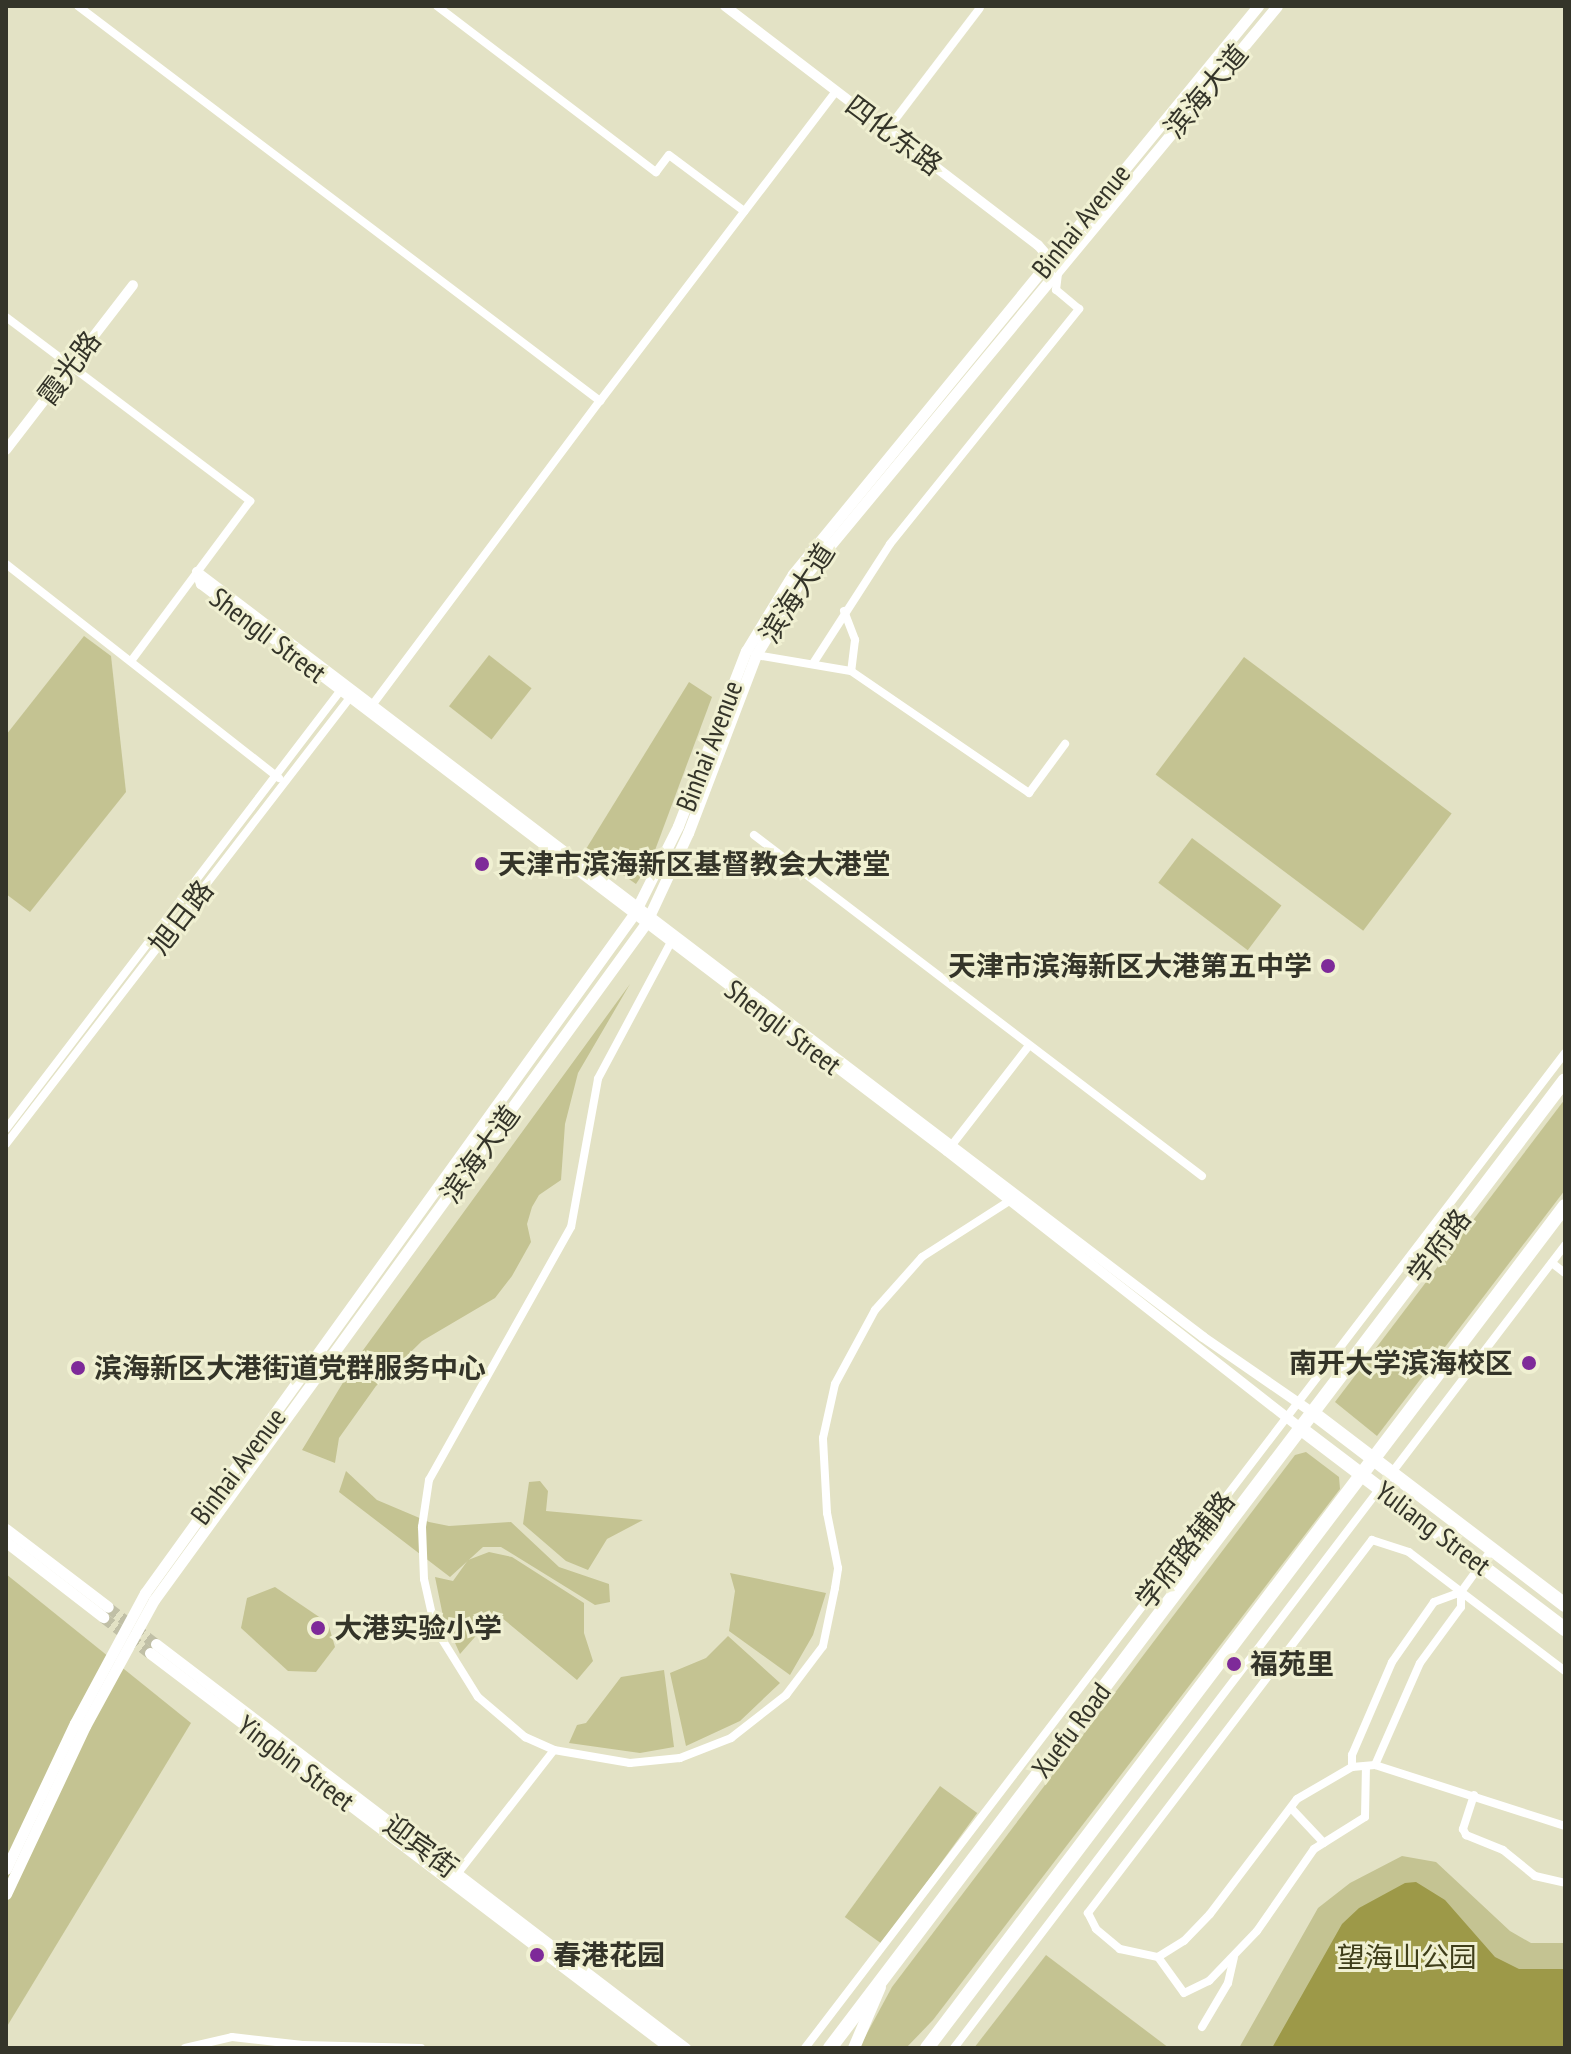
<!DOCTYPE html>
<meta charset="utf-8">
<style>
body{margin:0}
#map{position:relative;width:1571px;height:2054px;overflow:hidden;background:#e3e2c5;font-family:"PT Sans Narrow","Noto Sans SC",sans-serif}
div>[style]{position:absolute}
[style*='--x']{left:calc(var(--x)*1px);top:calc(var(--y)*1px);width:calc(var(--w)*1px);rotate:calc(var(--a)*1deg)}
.green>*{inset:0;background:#c4c392;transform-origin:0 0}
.water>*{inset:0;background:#9d9948}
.secondary-tunnel>*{height:11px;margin-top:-5.5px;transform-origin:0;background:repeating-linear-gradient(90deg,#c0bfa6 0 11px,transparent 0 16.5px)}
.minor>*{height:8px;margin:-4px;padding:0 4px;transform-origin:4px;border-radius:4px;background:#fff}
.tertiary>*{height:10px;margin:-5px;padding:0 5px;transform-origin:5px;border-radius:5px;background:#fff}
.secondary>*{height:11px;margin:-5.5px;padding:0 5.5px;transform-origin:5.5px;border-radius:5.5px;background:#fff}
.primary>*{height:12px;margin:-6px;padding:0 6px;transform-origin:6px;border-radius:6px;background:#fff}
.trunk>*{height:14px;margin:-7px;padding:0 7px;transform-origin:7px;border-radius:7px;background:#fff}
.dots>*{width:22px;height:22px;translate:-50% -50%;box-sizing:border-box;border:4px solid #f0f0d2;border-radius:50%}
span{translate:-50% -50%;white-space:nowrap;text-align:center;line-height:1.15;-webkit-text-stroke:6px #f0f0d2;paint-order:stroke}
.street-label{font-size:28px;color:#343429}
.poi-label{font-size:28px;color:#343429;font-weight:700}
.left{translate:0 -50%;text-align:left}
.right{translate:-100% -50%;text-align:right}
.park-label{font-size:28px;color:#3f3e1a}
.frame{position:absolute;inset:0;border:8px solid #343429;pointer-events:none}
</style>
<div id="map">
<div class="green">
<div style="clip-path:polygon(84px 636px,111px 656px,126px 792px,30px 912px,6px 894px,6px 735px)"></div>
<div style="left:489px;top:655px;width:54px;height:65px;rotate:38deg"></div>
<div style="left:1244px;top:657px;width:260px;height:147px;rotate:37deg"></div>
<div style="clip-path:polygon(689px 682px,712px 697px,651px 861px,636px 884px,586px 849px)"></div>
<div style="left:1192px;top:838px;width:112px;height:56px;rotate:37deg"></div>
<div style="clip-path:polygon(630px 984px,578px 1073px,565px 1124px,561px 1180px,539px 1195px,532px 1207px,527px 1224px,531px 1242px,512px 1276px,495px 1298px,422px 1341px,376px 1386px,339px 1438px,335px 1463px,302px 1450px,361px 1353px)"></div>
<div style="clip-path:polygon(1565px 1099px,1565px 1190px,1377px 1436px,1335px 1402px)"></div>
<div style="clip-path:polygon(1306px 1452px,1339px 1477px,1340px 1489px,933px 2020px,906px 2048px,859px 2048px,892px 1987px,1295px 1455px)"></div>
<div style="clip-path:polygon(346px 1471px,377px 1500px,429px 1522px,449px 1526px,511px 1522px,559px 1567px,609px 1584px,610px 1602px,595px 1605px,501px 1547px,483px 1547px,450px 1577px,339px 1492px)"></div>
<div style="clip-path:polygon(540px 1481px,548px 1491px,546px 1511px,643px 1520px,607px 1539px,588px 1570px,566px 1561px,523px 1524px,529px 1482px)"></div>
<div style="clip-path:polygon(489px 1552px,512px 1557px,584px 1603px,584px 1633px,593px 1661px,577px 1680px,496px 1613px,460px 1654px,443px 1616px,435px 1577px,453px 1581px,468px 1560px)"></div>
<div style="clip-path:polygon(730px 1573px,826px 1593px,813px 1635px,790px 1675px,729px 1631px,735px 1591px)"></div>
<div style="clip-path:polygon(6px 1574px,191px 1723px,6px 2028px)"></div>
<div style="clip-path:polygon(275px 1587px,328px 1623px,335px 1647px,316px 1672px,288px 1671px,241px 1628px,247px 1598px)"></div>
<div style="clip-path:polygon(728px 1636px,780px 1683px,740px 1721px,686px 1746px,670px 1673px,706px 1658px)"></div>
<div style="clip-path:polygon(664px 1670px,674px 1747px,640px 1753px,569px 1743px,577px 1725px,586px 1723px,621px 1677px)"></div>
<div style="left:940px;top:1786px;width:46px;height:162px;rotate:36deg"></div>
<div style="clip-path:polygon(1402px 1856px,1436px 1862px,1510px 1931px,1531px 1943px,1565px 1943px,1565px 2048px,1239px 2048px,1318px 1908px,1350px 1883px)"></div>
<div style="clip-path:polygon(1046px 1955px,1169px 2048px,974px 2048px)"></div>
</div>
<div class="water">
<div style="clip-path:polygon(1416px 1882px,1445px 1900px,1495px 1957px,1519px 1969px,1565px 1969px,1565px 2048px,1272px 2048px,1342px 1924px,1359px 1908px,1405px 1883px)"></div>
</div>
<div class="secondary-tunnel">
<div style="--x:108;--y:1607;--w:61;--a:37.6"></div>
<div style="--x:103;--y:1617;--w:59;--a:37.5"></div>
</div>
<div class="minor">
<div style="--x:78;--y:6;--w:655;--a:37.11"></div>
<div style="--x:600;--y:401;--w:390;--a:-52.7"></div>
<div style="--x:437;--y:6;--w:275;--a:37.2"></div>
<div style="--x:656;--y:172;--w:21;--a:-53"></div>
<div style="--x:669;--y:155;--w:94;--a:36.7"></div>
<div style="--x:887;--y:130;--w:153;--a:-52.7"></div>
<div style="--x:6;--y:317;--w:306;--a:37"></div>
<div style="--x:250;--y:501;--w:198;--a:126.6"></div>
<div style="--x:6;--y:564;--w:347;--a:38.1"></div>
<div style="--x:844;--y:611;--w:31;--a:69"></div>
<div style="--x:855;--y:640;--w:31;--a:97"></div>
<div style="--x:756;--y:655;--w:96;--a:9.6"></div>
<div style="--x:851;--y:671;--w:216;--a:34.4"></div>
<div style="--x:1029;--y:793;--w:61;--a:-53.7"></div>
<div style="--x:814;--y:662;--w:140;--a:-57.2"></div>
<div style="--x:890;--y:544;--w:302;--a:-51.2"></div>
<div style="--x:1079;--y:309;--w:30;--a:-140"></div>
<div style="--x:1056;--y:290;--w:17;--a:-83"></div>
<div style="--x:370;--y:708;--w:384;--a:-53.2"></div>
<div style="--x:754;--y:835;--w:563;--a:37.28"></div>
<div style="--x:671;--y:942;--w:155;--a:118.1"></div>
<div style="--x:598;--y:1079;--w:150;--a:100.3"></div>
<div style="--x:571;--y:1227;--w:290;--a:119.3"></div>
<div style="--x:429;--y:1480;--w:48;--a:98.5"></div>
<div style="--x:422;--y:1527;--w:52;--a:87.8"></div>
<div style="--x:424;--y:1579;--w:50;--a:77.3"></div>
<div style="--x:435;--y:1628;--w:81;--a:58.1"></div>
<div style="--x:478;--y:1697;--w:62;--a:40.4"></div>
<div style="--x:525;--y:1737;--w:32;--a:24"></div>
<div style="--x:554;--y:1750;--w:77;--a:9.7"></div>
<div style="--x:630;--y:1763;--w:50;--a:-5.7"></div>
<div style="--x:680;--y:1758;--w:55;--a:-21.4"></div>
<div style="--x:731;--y:1738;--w:70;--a:-38"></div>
<div style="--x:786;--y:1695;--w:61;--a:-52.9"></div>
<div style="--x:823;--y:1646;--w:59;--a:-78.3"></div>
<div style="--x:835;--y:1588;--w:20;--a:-81"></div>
<div style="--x:838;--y:1568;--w:56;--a:-101.3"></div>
<div style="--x:827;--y:1513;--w:75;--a:-93.1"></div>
<div style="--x:823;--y:1438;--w:55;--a:-77.5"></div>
<div style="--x:835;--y:1384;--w:84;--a:-61.6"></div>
<div style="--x:875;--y:1310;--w:71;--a:-48.4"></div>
<div style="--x:922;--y:1257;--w:109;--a:-32.7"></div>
<div style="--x:6;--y:1129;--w:557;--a:-52.66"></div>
<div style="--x:6;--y:1144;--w:567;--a:-52.38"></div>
<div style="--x:948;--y:1150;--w:130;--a:-52.2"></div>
<div style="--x:1552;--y:1263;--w:16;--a:38"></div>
<div style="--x:1565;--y:1671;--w:196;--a:-142.7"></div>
<div style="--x:1409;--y:1552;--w:39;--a:-162"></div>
<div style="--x:1372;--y:1540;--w:469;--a:127.3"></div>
<div style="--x:1088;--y:1913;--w:18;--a:63"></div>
<div style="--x:1096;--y:1929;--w:31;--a:40"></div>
<div style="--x:1120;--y:1949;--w:39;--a:12"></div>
<div style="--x:1158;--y:1957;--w:31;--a:-32"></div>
<div style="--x:1184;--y:1941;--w:37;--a:-46"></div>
<div style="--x:1210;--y:1914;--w:144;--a:-52.9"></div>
<div style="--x:1297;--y:1799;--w:64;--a:-30.2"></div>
<div style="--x:1352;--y:1767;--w:23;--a:-5"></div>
<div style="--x:1375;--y:1765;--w:200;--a:17.8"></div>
<div style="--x:1375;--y:1765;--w:111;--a:-66.2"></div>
<div style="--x:1420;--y:1663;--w:69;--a:-53.8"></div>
<div style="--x:1461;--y:1607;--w:15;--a:-90"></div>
<div style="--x:1461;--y:1592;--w:53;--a:-54.2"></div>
<div style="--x:1352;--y:1767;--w:12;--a:-90"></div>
<div style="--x:1352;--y:1755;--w:101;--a:-66.7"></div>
<div style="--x:1392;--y:1662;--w:73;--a:-55"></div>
<div style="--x:1434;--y:1602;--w:29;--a:-20"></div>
<div style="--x:1474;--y:1795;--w:36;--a:108"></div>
<div style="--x:1463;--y:1829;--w:7;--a:63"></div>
<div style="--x:1466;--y:1835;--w:40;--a:22"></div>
<div style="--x:1503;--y:1850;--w:41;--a:39.1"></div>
<div style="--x:1535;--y:1876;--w:31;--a:13"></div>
<div style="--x:1291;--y:1808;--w:48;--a:46.7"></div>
<div style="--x:454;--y:1878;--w:162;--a:-52"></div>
<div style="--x:1158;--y:1957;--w:44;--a:54.2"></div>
<div style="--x:1184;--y:1993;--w:28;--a:-26"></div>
<div style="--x:1209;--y:1981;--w:69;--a:-46.2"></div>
<div style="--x:1257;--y:1931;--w:100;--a:-55.2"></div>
<div style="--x:1314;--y:1849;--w:60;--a:-32.1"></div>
<div style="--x:1365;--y:1817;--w:51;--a:-88.9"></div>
<div style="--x:1202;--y:2027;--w:51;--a:-59.4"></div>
<div style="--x:1228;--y:1983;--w:26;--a:-77"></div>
<div style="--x:185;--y:2048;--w:48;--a:-13.2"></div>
<div style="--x:232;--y:2037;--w:71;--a:6.4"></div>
<div style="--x:303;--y:2045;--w:118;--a:1.5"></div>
<div style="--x:805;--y:2048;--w:1252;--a:-52.63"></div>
<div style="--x:954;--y:2048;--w:1009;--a:-52.73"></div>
</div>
<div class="tertiary">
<div style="--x:725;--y:6;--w:394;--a:37.4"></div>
<div style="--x:1038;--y:245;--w:30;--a:49"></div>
<div style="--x:6;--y:450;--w:208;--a:-52.4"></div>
<div style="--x:197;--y:572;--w:13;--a:72"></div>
<div style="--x:201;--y:584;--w:937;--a:37.24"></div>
<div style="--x:947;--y:1151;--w:449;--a:38.1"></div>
<div style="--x:197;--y:572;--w:1264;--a:37.25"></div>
<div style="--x:1203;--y:1337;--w:134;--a:34.6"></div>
</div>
<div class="secondary">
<div style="--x:6;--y:1529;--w:128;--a:37.4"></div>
<div style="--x:6;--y:1542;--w:123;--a:37.7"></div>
<div style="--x:156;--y:1644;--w:666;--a:37.37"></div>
<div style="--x:150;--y:1653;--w:653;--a:37.22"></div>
<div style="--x:6;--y:1869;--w:161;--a:-64.7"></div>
<div style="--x:75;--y:1723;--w:148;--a:-61.7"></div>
<div style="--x:145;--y:1593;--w:837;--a:-54.24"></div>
<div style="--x:634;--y:914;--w:98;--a:-63.4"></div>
<div style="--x:678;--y:826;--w:188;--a:-68.8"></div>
<div style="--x:746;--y:651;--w:90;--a:-58.6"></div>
<div style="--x:793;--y:574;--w:734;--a:-50.69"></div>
<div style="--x:6;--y:1894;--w:186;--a:-64.8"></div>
<div style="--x:85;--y:1726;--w:144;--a:-61.3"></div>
<div style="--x:154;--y:1600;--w:837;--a:-53.99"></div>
<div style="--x:646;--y:923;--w:99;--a:-65"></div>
<div style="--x:688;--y:833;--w:191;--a:-69.1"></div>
<div style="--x:756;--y:655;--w:84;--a:-59.2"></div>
<div style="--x:799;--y:583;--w:749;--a:-50.36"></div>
</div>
<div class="primary">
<div style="--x:854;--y:2048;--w:66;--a:-66.9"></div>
</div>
<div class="trunk">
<div style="--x:1313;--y:1413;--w:317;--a:37.3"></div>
<div style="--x:1300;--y:1428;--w:333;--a:37.2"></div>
<div style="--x:830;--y:2048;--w:1215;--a:-52.79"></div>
<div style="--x:927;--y:2048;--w:1056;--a:-52.85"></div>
</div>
<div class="dots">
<div style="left:482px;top:864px;background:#7e2a99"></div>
<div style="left:1328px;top:966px;background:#7e2a99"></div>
<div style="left:1529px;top:1363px;background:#7e2a99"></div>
<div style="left:78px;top:1368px;background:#7e2a99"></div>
<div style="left:318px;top:1628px;background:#7e2a99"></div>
<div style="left:1234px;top:1664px;background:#7e2a99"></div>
<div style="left:537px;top:1955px;background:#7e2a99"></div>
</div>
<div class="street-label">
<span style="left:1206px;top:91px;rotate:-50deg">滨海大道</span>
<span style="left:894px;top:135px;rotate:37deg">四化东路</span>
<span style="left:1081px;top:221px;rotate:-51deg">Binhai Avenue</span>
<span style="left:69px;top:368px;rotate:-53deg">霞光路</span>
<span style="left:797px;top:593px;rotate:-57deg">滨海大道</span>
<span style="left:268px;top:635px;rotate:37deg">Shengli Street</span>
<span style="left:709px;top:746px;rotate:-69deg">Binhai Avenue</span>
<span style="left:181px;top:917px;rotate:-52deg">旭日路</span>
<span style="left:783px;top:1027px;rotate:37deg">Shengli Street</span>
<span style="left:480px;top:1154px;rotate:-54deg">滨海大道</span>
<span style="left:1439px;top:1246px;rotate:-53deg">学府路</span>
<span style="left:238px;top:1466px;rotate:-53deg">Binhai Avenue</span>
<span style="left:1433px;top:1528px;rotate:37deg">Yuliang Street</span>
<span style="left:1185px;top:1550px;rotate:-52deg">学府路辅路</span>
<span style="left:1071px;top:1730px;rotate:-53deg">Xuefu Road</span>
<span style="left:296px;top:1763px;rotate:37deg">Yingbin Street</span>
<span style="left:421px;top:1846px;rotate:37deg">迎宾街</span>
</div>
<div class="poi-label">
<span class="left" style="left:498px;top:864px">天津市滨海新区基督教会大港堂</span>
<span class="right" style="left:1312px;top:966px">天津市滨海新区大港第五中学</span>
<span class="right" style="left:1513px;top:1363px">南开大学滨海校区</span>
<span class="left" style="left:94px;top:1368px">滨海新区大港街道党群服务中心</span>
<span class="left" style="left:334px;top:1628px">大港实验小学</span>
<span class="left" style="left:1250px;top:1664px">福苑里</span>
<span class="left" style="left:553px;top:1955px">春港花园</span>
</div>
<div class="park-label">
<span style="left:1407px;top:1957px">望海山公园</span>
</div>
<div class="frame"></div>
</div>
